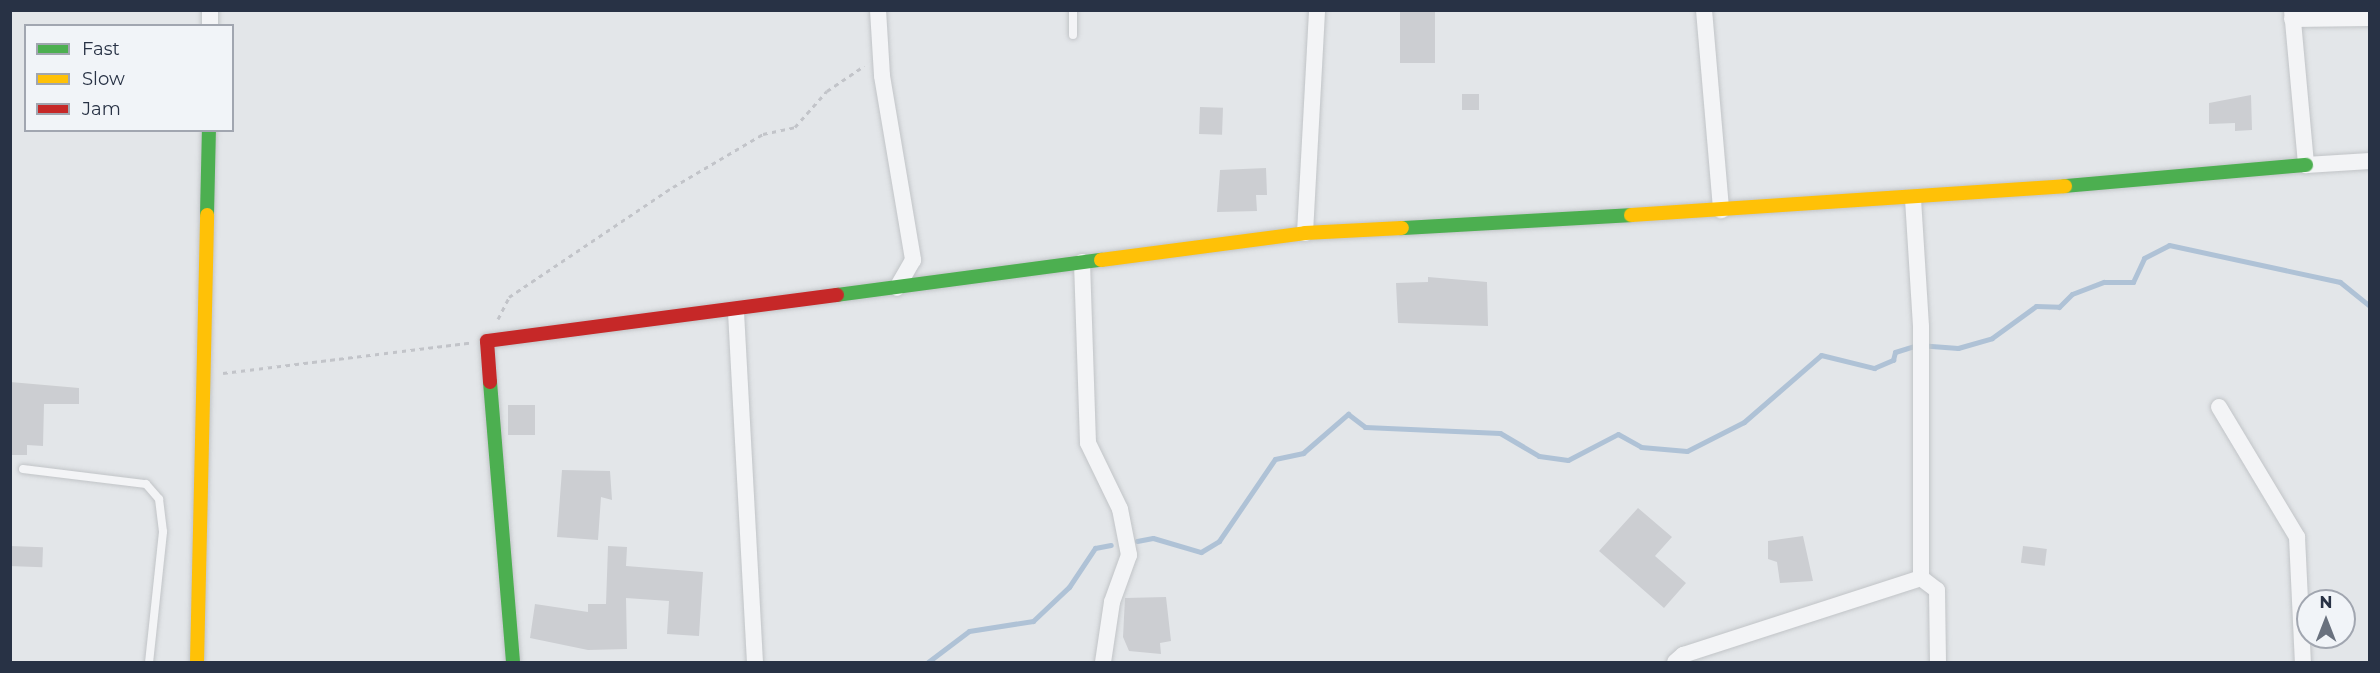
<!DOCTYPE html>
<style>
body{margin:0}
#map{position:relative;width:2380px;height:673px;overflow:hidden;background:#e3e6e9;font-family:Montserrat,sans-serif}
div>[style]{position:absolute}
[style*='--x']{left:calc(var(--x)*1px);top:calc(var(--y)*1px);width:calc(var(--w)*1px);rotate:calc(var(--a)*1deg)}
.stream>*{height:5px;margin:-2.5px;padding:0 2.5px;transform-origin:2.5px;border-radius:2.5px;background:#afc2d6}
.building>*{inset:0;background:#ccced2;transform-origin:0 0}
.path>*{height:3px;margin-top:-1.5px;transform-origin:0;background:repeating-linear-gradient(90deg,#c2c4c9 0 4.5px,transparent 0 9px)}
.roads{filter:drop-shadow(0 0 2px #c1c4c7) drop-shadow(0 0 2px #c1c4c7)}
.lane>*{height:8px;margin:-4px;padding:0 4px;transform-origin:4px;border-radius:4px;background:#f3f4f6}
.street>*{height:16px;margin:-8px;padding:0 8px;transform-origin:8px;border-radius:8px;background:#f3f4f6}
.fast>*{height:14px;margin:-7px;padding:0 7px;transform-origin:7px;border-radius:7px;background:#4caf50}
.slow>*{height:14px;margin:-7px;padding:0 7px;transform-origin:7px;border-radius:7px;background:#ffc107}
.jam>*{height:14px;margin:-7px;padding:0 7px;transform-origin:7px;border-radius:7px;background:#c62828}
span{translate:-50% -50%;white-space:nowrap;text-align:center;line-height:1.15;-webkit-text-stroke:6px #f1f4f8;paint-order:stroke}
.frame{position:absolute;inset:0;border:12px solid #283245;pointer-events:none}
.legend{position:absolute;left:24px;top:24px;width:210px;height:108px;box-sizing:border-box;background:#f1f4f8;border:2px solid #a1a6b0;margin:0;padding:8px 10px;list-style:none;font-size:18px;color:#283245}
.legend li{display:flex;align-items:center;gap:12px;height:30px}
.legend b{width:30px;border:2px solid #a1a6b0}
.north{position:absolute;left:2296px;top:589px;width:60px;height:60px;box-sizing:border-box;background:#f1f4f8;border:2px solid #a1a6b0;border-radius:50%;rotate:0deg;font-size:16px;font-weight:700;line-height:24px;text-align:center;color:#283245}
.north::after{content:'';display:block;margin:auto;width:21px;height:27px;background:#69717e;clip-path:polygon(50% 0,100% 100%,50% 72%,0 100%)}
</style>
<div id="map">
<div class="stream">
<div style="--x:1137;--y:541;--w:16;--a:-11"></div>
<div style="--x:1153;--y:538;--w:50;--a:16.3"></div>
<div style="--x:1201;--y:552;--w:21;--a:-31"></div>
<div style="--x:1219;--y:541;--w:99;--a:-55.7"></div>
<div style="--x:1275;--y:459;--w:29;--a:-12"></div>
<div style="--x:1303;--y:453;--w:60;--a:-40.9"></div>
<div style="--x:1348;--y:414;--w:21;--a:37"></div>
<div style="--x:1365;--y:427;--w:135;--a:2.5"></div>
<div style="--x:1500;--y:433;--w:45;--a:30.5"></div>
<div style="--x:1539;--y:456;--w:29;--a:8"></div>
<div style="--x:1568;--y:460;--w:56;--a:-27.5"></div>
<div style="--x:1618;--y:434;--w:26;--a:29"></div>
<div style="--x:1641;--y:447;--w:46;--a:5"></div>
<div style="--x:1687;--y:451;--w:64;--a:-27"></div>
<div style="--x:1744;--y:422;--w:102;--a:-41"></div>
<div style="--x:1821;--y:355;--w:55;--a:13.8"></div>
<div style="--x:1874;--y:368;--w:21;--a:-23"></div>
<div style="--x:1893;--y:360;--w:8;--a:-76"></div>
<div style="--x:1895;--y:352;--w:24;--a:-17"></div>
<div style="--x:1918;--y:345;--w:40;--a:4.3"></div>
<div style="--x:1958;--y:348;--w:35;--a:-16"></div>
<div style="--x:1992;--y:338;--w:54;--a:-36"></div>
<div style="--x:2036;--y:306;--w:23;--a:2"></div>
<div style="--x:2059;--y:307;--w:18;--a:-45"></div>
<div style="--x:2072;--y:294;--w:34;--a:-21"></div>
<div style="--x:2104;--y:282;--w:29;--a:0"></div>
<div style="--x:2133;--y:282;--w:26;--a:-65"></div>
<div style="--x:2144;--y:258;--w:28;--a:-27"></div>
<div style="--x:2169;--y:245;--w:175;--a:12.2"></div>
<div style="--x:2340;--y:282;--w:38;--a:39"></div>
<div style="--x:928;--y:662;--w:51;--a:-37.1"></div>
<div style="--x:969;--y:631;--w:65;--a:-8.9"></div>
<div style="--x:1033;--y:621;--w:50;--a:-43.4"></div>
<div style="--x:1069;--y:587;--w:47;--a:-56.3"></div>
<div style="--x:1095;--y:548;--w:16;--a:-11"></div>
</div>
<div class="building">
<div style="left:1400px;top:10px;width:35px;height:53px"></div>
<div style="left:1462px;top:94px;width:17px;height:16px"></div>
<div style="clip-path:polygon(2251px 95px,2252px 130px,2235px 131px,2235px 123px,2209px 124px,2209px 103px)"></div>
<div style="left:1200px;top:107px;width:23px;height:27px;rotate:2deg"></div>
<div style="clip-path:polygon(1266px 168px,1267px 195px,1256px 195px,1257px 211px,1217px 212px,1220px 170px)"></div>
<div style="clip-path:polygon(1428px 277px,1487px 282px,1488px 326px,1398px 323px,1396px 283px,1428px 282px)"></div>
<div style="clip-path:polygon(10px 382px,79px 388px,79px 404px,44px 404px,43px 446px,27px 445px,27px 455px,10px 455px)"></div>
<div style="left:508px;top:405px;width:27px;height:30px"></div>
<div style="clip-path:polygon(562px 470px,610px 471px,612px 500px,601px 497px,598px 540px,557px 537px)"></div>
<div style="clip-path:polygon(1638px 508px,1672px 537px,1655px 556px,1686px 583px,1664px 608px,1599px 551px)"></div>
<div style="clip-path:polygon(1803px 536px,1813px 581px,1780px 583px,1777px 562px,1768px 559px,1768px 541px)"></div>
<div style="left:10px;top:546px;width:33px;height:20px;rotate:2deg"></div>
<div style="clip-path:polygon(608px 546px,627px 547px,626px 566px,703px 572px,699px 636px,667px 634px,669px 601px,626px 598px,627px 649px,588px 650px,530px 638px,535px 604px,588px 612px,588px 604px,606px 604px)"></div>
<div style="left:2023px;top:546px;width:24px;height:17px;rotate:7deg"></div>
<div style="clip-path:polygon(1166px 597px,1171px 641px,1160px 643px,1161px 654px,1129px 651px,1123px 637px,1125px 598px)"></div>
</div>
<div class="path">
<div style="--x:498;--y:319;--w:25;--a:-63"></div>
<div style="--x:509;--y:297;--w:197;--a:-33.9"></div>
<div style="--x:673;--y:187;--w:104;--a:-30.5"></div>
<div style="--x:763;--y:134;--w:33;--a:-12"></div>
<div style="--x:795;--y:127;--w:48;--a:-48.4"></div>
<div style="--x:827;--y:91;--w:45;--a:-34"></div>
<div style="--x:223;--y:373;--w:248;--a:-7"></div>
</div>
<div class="roads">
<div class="lane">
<div style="--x:1073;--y:10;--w:25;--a:90"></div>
<div style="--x:23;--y:469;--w:124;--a:7"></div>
<div style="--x:146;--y:484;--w:20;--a:49"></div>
<div style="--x:159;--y:499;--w:33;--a:83"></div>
<div style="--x:163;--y:532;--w:131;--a:96.1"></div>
</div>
<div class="street">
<div style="--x:878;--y:10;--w:66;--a:86.5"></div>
<div style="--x:882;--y:76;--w:187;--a:80.4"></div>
<div style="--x:913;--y:260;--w:32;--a:120"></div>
<div style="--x:1704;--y:10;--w:201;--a:85.1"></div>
<div style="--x:2292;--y:10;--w:156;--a:84.8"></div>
<div style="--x:2306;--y:165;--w:64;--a:-3.6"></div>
<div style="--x:2292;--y:19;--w:78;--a:-0.7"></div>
<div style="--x:210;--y:26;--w:16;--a:-90"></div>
<div style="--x:1913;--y:199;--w:128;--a:86.4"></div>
<div style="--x:1921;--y:327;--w:251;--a:90"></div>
<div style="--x:1305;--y:233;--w:223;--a:-86.9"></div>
<div style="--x:1082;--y:262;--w:181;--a:88.1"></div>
<div style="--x:1088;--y:443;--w:73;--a:64.1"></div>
<div style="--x:1120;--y:509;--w:47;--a:78.9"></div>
<div style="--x:1129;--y:555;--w:50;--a:109.9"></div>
<div style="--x:1112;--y:602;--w:61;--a:98.5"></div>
<div style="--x:736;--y:312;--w:351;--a:86.9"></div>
<div style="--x:2219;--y:407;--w:152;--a:59"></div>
<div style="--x:2297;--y:537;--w:125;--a:87.3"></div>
<div style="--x:1675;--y:662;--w:11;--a:-41"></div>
<div style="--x:1683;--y:655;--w:250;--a:-17.9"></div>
<div style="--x:1921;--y:578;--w:20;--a:37"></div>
<div style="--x:1937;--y:590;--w:72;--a:89.2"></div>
</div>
<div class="fast">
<div style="--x:2065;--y:186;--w:242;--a:-5"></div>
<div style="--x:207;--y:215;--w:85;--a:-88.7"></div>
<div style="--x:1402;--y:228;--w:229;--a:-3.2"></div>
<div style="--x:837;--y:295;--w:266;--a:-7.6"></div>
<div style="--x:490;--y:382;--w:281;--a:85.3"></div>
</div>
<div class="slow">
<div style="--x:1631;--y:215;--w:435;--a:-3.8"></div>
<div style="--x:1101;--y:260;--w:206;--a:-7.5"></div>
<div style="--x:1305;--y:233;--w:97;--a:-3"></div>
<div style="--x:197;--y:662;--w:447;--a:-88.7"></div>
</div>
<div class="jam">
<div style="--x:490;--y:382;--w:41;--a:-94.2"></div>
<div style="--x:487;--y:341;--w:353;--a:-7.5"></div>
</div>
</div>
<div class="frame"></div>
<ul class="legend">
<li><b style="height:8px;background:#4caf50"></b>Fast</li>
<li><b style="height:8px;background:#ffc107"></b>Slow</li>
<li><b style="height:8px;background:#c62828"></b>Jam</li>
</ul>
<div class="north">N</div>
</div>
